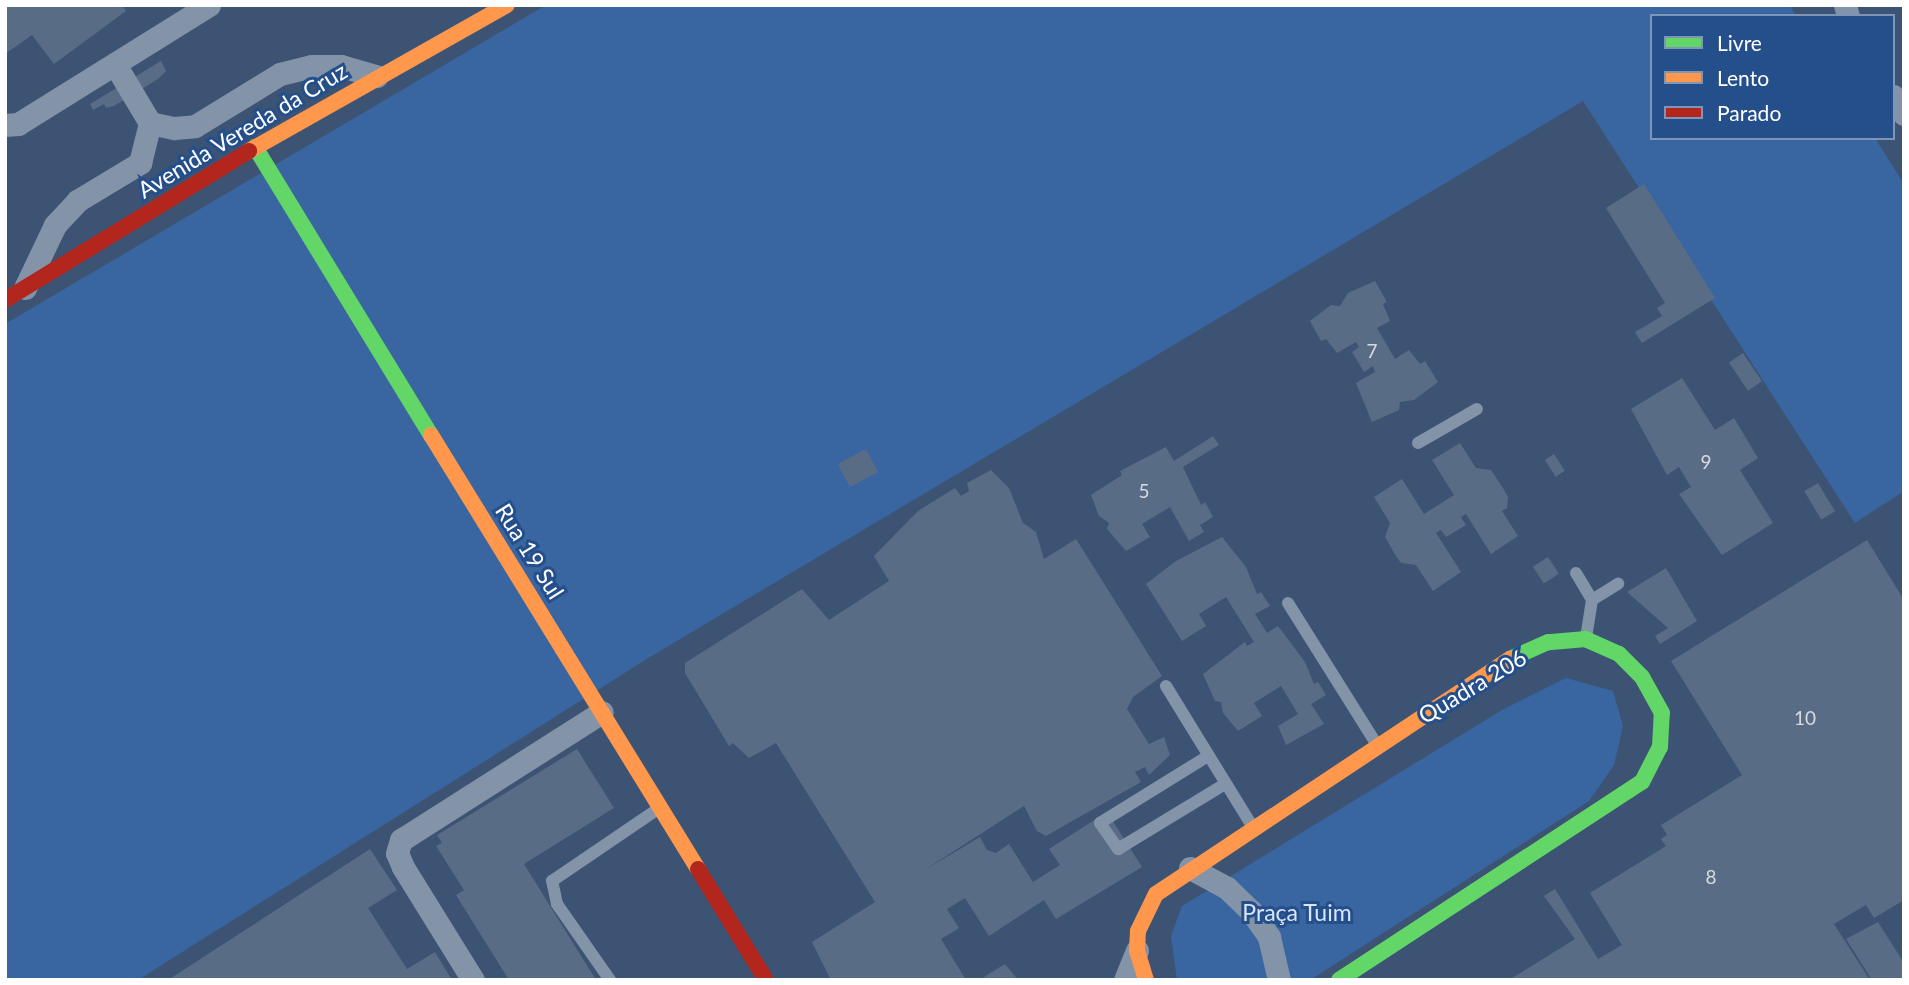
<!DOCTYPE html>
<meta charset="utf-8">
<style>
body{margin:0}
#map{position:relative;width:1909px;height:985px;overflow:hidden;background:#3c5374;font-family:Lato,sans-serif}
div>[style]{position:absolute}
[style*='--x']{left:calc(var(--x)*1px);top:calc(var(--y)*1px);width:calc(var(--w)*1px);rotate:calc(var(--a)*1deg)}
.green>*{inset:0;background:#3966a1}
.building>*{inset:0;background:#596c86;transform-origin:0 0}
.lane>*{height:12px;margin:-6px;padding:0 6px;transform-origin:6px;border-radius:6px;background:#8393a8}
.street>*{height:23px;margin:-11.5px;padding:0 11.5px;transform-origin:11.5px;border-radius:11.5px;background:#8393a8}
.fast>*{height:16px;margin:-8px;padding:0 8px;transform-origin:8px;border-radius:8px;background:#63d668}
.slow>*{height:16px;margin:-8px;padding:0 8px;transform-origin:8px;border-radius:8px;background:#ff974d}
.jam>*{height:16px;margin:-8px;padding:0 8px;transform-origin:8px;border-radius:8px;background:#b3261e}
span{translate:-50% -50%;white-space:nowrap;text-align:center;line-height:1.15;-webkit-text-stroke:6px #254f8b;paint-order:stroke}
.number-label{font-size:19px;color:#d6dae1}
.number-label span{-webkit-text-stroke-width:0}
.street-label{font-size:23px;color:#fff}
.park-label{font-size:23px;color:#d7e5f8}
.frame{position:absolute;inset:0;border:7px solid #fff;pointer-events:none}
.legend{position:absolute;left:1650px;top:14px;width:245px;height:126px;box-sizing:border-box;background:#254f8b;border:2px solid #7c95b9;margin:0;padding:9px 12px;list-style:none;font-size:21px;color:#fff}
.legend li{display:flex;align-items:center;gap:14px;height:35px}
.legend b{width:35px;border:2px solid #7c95b9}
</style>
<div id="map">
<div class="green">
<div style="clip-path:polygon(546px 5px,1790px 5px,1796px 16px,1652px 16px,1652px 138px,1875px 138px,1904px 184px,1904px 491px,1855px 523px,1583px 101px,645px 660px,138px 980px,5px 980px,5px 324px)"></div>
<div style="clip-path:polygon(1566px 678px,1613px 691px,1623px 726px,1614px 765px,1589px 801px,1310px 980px,1177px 980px,1171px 936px,1182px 906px,1502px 710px)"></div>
</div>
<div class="building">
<div style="clip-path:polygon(5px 5px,122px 5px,126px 11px,54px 64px,32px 35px,5px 54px)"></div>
<div style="clip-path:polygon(161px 61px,166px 71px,158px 79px,114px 106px,106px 108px,104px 104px,93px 110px,90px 104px)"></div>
<div style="clip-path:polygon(1644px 184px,1715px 298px,1642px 343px,1635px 332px,1662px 316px,1657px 308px,1665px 303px,1606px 208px)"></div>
<div style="clip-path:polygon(1375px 281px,1387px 302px,1383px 304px,1390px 321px,1377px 328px,1395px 359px,1409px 350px,1420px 364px,1425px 361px,1438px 382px,1414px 400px,1400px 402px,1399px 410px,1372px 422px,1356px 383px,1375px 372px,1373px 366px,1364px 372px,1352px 352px,1359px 347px,1356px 342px,1337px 353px,1326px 339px,1321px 341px,1310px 321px,1331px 305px,1340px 306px,1348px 293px)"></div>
<div style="left:1743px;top:353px;width:34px;height:17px;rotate:56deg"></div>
<div style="clip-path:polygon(1682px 378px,1715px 430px,1734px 418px,1758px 458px,1740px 470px,1773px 523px,1722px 555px,1679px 494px,1691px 487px,1679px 467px,1667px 475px,1631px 409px)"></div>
<div style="clip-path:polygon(1213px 436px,1219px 445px,1183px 467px,1201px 505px,1205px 502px,1213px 517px,1200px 525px,1204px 532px,1189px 541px,1170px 507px,1142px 524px,1150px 537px,1126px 551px,1107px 529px,1109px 523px,1099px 516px,1091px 495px,1122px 475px,1120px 471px,1166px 447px,1174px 461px)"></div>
<div style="clip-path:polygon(1460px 443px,1476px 468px,1491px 470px,1503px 488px,1508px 497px,1507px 508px,1502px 511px,1518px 536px,1491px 554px,1466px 514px,1461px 517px,1466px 525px,1446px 537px,1441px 530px,1436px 533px,1461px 572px,1433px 591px,1416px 565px,1401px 563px,1396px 556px,1385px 537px,1390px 523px,1374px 497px,1402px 479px,1424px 514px,1454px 495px,1432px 460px)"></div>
<div style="left:866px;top:449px;width:26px;height:32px;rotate:62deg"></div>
<div style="left:1554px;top:454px;width:20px;height:11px;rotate:57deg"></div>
<div style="clip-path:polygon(991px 470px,1009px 488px,1023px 523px,1036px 532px,1044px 559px,1076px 539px,1162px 676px,1133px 697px,1127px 709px,1149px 744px,1164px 737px,1170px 755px,1149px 775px,1145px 767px,1135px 772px,1141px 782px,1046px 836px,1037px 831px,1024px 806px,923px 871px,980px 837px,987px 850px,996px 853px,1009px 844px,1033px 882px,1060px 865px,1049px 849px,1107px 812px,1142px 867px,1056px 919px,1044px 900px,989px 936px,965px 898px,947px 909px,959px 928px,941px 939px,966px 980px,831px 980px,812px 942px,875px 902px,776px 743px,749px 758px,733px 743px,729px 746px,685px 673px,685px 663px,802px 589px,829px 620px,889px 581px,874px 556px,918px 511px,955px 488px,961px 496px,969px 491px,967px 483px)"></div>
<div style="left:1818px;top:483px;width:33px;height:16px;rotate:59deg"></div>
<div style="clip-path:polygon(1222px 537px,1246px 567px,1257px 594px,1261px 592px,1270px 606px,1255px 614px,1267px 633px,1278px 626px,1305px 662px,1314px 684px,1318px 682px,1326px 695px,1311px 704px,1324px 724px,1286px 745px,1278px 726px,1298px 714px,1281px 686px,1254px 703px,1262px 716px,1238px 731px,1223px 713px,1221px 702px,1215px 701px,1203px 674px,1245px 642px,1247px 646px,1254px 642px,1226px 597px,1199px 614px,1206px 626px,1182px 641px,1146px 584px,1176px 561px)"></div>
<div style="clip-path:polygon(1867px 540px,1904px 600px,1904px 900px,1874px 918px,1866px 905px,1834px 924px,1870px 980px,1509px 980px,1575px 939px,1544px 896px,1555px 889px,1598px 959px,1622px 945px,1590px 893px,1666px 846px,1661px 839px,1667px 835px,1661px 825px,1742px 775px,1671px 661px)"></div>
<div style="left:1548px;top:557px;width:20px;height:18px;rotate:57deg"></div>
<div style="clip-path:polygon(1666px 568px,1697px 621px,1660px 644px,1655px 636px,1668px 628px,1627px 592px)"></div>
<div style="clip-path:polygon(577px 749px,614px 808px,524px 864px,596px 980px,509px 980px,456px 895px,464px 890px,436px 846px,442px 843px,437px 835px)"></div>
<div style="clip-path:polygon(370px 849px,397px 890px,368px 908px,407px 969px,435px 952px,452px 980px,168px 980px)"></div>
<div style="clip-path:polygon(1878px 922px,1904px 963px,1904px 980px,1872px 980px,1846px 939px)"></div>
<div style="clip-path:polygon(1005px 964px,1018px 980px,980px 980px,987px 975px)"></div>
</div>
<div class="lane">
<div style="--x:1418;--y:443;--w:68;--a:-30"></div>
<div style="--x:1576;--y:573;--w:31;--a:59"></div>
<div style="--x:1592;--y:600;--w:38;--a:99"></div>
<div style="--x:1592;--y:600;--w:31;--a:-32"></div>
<div style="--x:1288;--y:603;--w:168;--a:57.9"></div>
<div style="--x:1166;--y:686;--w:164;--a:58.4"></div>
<div style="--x:1208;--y:756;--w:127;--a:148.2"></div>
<div style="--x:1100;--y:823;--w:32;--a:55"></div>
<div style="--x:1118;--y:849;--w:125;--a:-31.3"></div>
<div style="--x:610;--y:980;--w:93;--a:-124.9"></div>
<div style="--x:557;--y:904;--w:24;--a:-102"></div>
<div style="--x:552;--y:881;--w:128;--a:-34.2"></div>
</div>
<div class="street">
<div style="--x:1845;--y:5;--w:11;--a:75"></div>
<div style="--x:116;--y:66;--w:66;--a:59.2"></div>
<div style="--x:1893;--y:96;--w:21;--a:59"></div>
<div style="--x:5;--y:125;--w:13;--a:-4"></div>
<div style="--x:18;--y:124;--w:225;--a:-31.9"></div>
<div style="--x:25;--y:288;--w:70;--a:-64.5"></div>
<div style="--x:55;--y:225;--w:33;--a:-47"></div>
<div style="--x:77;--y:201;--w:74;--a:-31.1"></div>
<div style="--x:140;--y:163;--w:41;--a:-76"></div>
<div style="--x:150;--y:123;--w:25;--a:12"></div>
<div style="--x:174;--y:128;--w:21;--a:-5"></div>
<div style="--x:195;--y:126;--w:100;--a:-31.5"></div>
<div style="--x:280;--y:74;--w:33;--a:-14"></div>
<div style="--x:312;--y:66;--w:29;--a:0"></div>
<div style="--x:341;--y:66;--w:37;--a:16"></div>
<div style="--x:1190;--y:868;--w:42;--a:28.4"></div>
<div style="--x:1227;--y:888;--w:33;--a:44"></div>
<div style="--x:1251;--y:911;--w:32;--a:55"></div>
<div style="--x:1269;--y:937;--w:44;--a:76.9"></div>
<div style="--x:473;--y:980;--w:133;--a:-121.8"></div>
<div style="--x:403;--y:867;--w:15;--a:-113"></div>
<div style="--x:397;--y:853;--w:14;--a:-73"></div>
<div style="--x:401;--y:840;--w:238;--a:-32.5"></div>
<div style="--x:1125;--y:980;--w:32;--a:-68"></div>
</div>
<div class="fast">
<div style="--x:255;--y:147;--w:338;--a:58.6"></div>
<div style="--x:1339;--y:980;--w:362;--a:-33.2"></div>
<div style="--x:1642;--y:782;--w:39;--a:-63"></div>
<div style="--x:1660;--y:747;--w:34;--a:-87"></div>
<div style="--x:1662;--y:713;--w:41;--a:-119.1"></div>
<div style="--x:1642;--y:677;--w:33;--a:-135"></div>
<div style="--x:1619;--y:654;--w:36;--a:-156"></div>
<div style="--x:1586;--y:639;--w:38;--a:175"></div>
<div style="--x:1548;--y:642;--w:42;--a:155.9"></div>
</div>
<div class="slow">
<div style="--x:249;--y:151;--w:296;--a:-29.5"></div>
<div style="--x:431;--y:435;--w:510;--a:58.4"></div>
<div style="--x:1146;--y:980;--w:31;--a:-107"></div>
<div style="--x:1137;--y:950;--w:19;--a:-87"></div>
<div style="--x:1138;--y:931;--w:41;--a:-64.1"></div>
<div style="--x:1156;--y:894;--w:425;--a:-33.6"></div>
</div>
<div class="jam">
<div style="--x:5;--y:300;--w:286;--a:-31.4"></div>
<div style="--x:698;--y:869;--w:130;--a:58.5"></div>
</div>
<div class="number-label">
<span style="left:1372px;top:351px">7</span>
<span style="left:1706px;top:462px">9</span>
<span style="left:1144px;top:491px">5</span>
<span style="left:1805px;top:718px">10</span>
<span style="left:1711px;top:877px">8</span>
</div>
<div class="street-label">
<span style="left:242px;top:130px;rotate:-31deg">Avenida Vereda da Cruz</span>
<span style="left:530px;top:551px;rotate:58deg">Rua 19 Sul</span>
<span style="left:1472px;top:686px;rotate:-31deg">Quadra 206</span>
</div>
<div class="park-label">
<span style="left:1297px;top:912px">Praça Tuim</span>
</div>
<div class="frame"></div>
<ul class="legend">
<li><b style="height:9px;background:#63d668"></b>Livre</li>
<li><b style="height:9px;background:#ff974d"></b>Lento</li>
<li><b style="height:9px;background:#b3261e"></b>Parado</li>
</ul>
</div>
